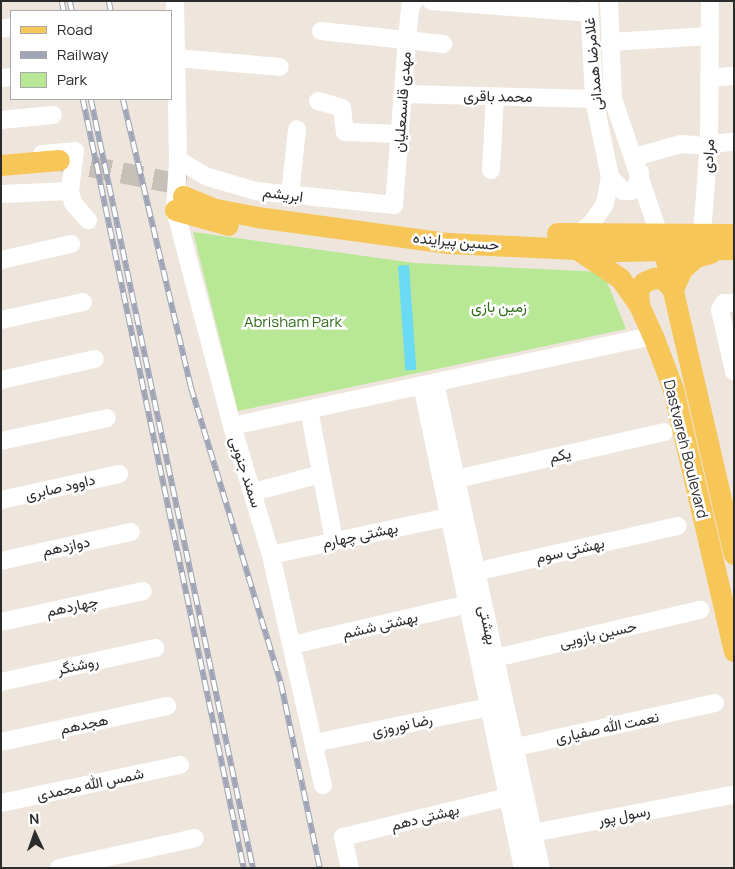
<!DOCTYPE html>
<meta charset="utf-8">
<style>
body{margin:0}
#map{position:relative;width:735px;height:869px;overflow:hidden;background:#eee5dc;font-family:Manrope,Vazirmatn,sans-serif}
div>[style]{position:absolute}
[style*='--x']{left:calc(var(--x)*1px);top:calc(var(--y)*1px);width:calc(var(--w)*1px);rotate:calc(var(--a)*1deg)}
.green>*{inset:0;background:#b8e796}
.water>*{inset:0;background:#6bdaf5;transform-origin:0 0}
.major-tunnel>*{height:21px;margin-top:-10.5px;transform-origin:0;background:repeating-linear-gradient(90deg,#c7c0b9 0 21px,transparent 0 32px)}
.minor>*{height:18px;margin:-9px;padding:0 9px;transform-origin:9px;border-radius:9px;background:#fff}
.major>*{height:21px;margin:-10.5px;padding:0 10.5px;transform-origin:10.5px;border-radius:10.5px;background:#f7c658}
.rail>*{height:5.5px;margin-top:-2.75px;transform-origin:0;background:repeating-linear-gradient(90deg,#fff 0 11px,#9fa4b6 0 22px);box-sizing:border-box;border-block:1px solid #9fa4b6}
span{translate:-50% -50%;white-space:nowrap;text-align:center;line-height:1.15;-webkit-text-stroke:5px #fff;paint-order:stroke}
.street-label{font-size:15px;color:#2b2b2b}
.park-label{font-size:15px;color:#2f6c17}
.frame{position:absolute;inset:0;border:2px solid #2b2b2b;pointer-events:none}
.legend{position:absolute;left:10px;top:10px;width:162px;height:90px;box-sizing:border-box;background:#fff;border:1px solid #aaa;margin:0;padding:6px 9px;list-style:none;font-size:15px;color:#2b2b2b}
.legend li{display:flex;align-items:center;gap:10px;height:25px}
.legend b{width:25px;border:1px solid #aaa}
.north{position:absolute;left:10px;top:809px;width:50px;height:50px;-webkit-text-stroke:4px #fff;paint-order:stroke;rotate:357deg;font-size:14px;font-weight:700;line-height:20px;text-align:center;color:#2b2b2b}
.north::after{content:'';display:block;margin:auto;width:18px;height:22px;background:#2b2b2b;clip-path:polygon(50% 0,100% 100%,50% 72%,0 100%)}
</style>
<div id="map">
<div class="green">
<div style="clip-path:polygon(193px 232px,414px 263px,603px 272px,626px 329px,238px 411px)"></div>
</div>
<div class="water">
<div style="left:409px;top:265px;width:105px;height:11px;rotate:86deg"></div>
</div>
<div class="major-tunnel">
<div style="--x:59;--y:160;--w:129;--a:11.1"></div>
</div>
<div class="minor">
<div style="--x:175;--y:1;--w:159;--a:88.9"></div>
<div style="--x:178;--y:160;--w:50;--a:93.4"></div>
<div style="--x:175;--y:210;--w:223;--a:75.2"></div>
<div style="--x:232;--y:426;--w:135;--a:73.2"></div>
<div style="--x:271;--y:555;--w:236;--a:77.3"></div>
<div style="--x:431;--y:1;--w:158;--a:4.3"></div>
<div style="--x:609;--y:1;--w:98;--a:87.7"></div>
<div style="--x:613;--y:99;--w:143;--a:71.2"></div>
<div style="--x:1;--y:29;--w:10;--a:-11"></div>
<div style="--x:321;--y:31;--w:123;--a:6.1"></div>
<div style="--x:610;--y:42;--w:100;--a:-3.4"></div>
<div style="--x:176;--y:58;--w:104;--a:4.9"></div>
<div style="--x:1;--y:78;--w:10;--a:-6"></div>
<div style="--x:709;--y:78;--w:25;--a:-5"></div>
<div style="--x:403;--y:94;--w:191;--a:1.5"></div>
<div style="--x:318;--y:101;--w:25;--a:16"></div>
<div style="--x:342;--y:108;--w:24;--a:83"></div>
<div style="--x:345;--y:132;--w:55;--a:2.1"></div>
<div style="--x:1;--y:120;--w:52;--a:-5.5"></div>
<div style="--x:709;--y:144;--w:25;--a:-5"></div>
<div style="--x:42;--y:154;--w:33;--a:-5"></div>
<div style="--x:75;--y:151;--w:40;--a:97.1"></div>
<div style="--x:70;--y:191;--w:12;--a:76"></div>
<div style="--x:73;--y:203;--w:23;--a:49"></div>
<div style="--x:635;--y:157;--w:48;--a:-15.8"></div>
<div style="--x:681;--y:144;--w:15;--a:4"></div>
<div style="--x:178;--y:160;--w:34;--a:30"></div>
<div style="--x:208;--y:177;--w:50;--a:16.3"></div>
<div style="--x:256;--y:191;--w:139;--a:5.8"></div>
<div style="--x:394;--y:205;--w:168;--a:-85.5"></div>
<div style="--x:407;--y:38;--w:31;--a:-84"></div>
<div style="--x:410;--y:7;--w:7;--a:-56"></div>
<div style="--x:491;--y:170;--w:73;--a:-86.9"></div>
<div style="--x:610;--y:177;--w:19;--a:47"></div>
<div style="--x:623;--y:191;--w:8;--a:0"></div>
<div style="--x:631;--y:191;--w:6;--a:-31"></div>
<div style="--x:636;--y:188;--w:16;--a:-75"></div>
<div style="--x:1;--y:194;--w:69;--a:-2.5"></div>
<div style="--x:290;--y:195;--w:66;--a:-83.9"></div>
<div style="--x:578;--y:234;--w:16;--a:-38"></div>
<div style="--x:591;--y:224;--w:24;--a:-55"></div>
<div style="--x:605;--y:204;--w:27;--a:-80"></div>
<div style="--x:610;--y:177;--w:80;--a:-101.6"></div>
<div style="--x:594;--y:99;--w:98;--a:-92.9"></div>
<div style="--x:702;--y:234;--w:90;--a:-85.6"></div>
<div style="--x:709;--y:144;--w:143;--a:-89.6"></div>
<div style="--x:1;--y:260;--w:72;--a:-12.9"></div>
<div style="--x:734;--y:303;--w:10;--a:180"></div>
<div style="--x:724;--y:303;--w:8;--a:120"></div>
<div style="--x:720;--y:310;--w:63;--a:77.1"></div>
<div style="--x:1;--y:320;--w:84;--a:-12.4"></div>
<div style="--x:1;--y:380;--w:96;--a:-12.6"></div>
<div style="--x:435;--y:383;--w:496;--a:77.7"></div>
<div style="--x:422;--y:385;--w:493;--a:78.2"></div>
<div style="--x:309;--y:410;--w:132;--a:79.1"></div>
<div style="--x:232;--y:426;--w:431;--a:-12.1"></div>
<div style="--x:1;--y:441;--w:108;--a:-12.2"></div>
<div style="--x:456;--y:479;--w:213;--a:-12.7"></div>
<div style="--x:253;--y:492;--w:70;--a:-14.8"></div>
<div style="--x:1;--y:500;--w:121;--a:-12.4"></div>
<div style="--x:271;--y:555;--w:182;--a:-12.1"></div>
<div style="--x:1;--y:561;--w:133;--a:-12.6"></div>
<div style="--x:466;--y:574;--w:217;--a:-12.8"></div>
<div style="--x:1;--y:622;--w:145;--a:-12.3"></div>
<div style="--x:292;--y:645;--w:181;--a:-13.1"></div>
<div style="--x:495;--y:658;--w:211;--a:-13.2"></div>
<div style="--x:1;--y:682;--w:158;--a:-12.4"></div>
<div style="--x:1;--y:742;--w:170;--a:-12.2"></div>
<div style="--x:314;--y:743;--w:179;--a:-11.6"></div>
<div style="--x:503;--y:750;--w:217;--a:-12.5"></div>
<div style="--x:1;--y:803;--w:183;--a:-12"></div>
<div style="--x:522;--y:835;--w:214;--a:-10.8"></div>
<div style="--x:59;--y:868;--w:139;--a:-12.4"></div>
<div style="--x:350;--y:868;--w:32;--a:-103"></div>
<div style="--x:343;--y:837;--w:170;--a:-13.6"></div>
</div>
<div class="major">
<div style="--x:1;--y:165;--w:58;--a:-4.9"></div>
<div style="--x:183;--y:196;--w:35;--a:22"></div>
<div style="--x:216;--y:209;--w:42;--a:11"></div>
<div style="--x:257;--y:217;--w:193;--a:7.8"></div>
<div style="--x:448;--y:243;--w:168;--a:2.7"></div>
<div style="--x:616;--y:251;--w:118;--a:-1"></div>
<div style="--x:175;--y:210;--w:55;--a:15.8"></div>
<div style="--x:557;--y:233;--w:177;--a:0.3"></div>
<div style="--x:661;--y:239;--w:323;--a:77"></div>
<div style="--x:575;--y:248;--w:54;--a:33.7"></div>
<div style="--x:620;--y:278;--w:33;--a:55"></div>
<div style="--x:639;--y:305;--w:34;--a:66"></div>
<div style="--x:653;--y:336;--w:57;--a:69.3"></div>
<div style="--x:673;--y:389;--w:269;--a:76.9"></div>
<div style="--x:639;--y:305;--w:16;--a:-94"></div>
<div style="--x:638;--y:289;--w:9;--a:-49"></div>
<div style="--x:644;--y:282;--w:11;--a:-22"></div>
<div style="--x:654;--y:278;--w:9;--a:6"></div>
<div style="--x:663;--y:279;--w:14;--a:45"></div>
<div style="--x:673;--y:289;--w:22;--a:-66"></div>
<div style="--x:682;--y:269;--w:18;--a:-41"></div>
<div style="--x:696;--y:257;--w:15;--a:-16"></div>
</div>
<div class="rail">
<div style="--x:62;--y:1;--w:10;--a:79"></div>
<div style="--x:70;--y:1;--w:10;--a:79"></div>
<div style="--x:109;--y:1;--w:10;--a:79"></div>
<div style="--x:83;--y:99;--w:786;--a:78.18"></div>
<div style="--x:91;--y:99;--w:786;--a:78.1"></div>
<div style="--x:123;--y:99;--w:296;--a:76.7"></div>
<div style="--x:191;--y:387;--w:309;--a:73.1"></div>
<div style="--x:281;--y:683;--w:189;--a:78.1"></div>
</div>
<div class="street-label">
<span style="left:593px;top:64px;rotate:-95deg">غلامرضا همدانی</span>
<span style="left:498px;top:96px;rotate:1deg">محمد باقری</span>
<span style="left:402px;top:102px;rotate:-86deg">مهدی قاسمعلیان</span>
<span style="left:708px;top:156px;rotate:-87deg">مرادی</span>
<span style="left:283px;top:194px;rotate:7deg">ابریشم</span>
<span style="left:456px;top:241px;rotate:5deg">حسین پیراینده</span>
<span style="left:686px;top:449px;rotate:76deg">Dastvareh Boulevard</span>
<span style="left:560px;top:455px;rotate:-13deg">یکم</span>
<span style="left:246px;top:472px;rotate:72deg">سمند جنوبی</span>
<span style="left:60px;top:487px;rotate:-13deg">داوود صابری</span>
<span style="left:360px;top:535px;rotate:-12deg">بهشتی چهارم</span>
<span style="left:66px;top:546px;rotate:-12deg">دوازدهم</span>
<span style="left:570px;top:550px;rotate:-13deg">بهشتی سوم</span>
<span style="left:72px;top:606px;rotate:-12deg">چهاردهم</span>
<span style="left:380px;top:625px;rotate:-13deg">بهشتی ششم</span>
<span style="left:488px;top:625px;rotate:78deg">بهشتی</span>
<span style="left:598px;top:634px;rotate:-13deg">حسین بازویی</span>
<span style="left:78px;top:665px;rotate:-12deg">روشنگر</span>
<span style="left:84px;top:724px;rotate:-12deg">هجدهم</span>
<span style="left:402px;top:725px;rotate:-12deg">رضا نوروزی</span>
<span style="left:607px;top:727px;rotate:-12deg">نعمت الله صفیاری</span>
<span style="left:90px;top:784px;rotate:-12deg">شمس الله محمدی</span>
<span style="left:624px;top:815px;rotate:-11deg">رسول پور</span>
<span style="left:425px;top:817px;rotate:-14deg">بهشتی دهم</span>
</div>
<div class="park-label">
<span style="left:499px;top:307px">زمین بازی</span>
<span style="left:293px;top:322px">Abrisham Park</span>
</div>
<div class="frame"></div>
<ul class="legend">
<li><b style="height:6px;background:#f7c658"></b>Road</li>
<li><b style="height:6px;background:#9fa4b6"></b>Railway</li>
<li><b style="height:14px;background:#b8e796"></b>Park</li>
</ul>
<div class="north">N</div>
</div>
